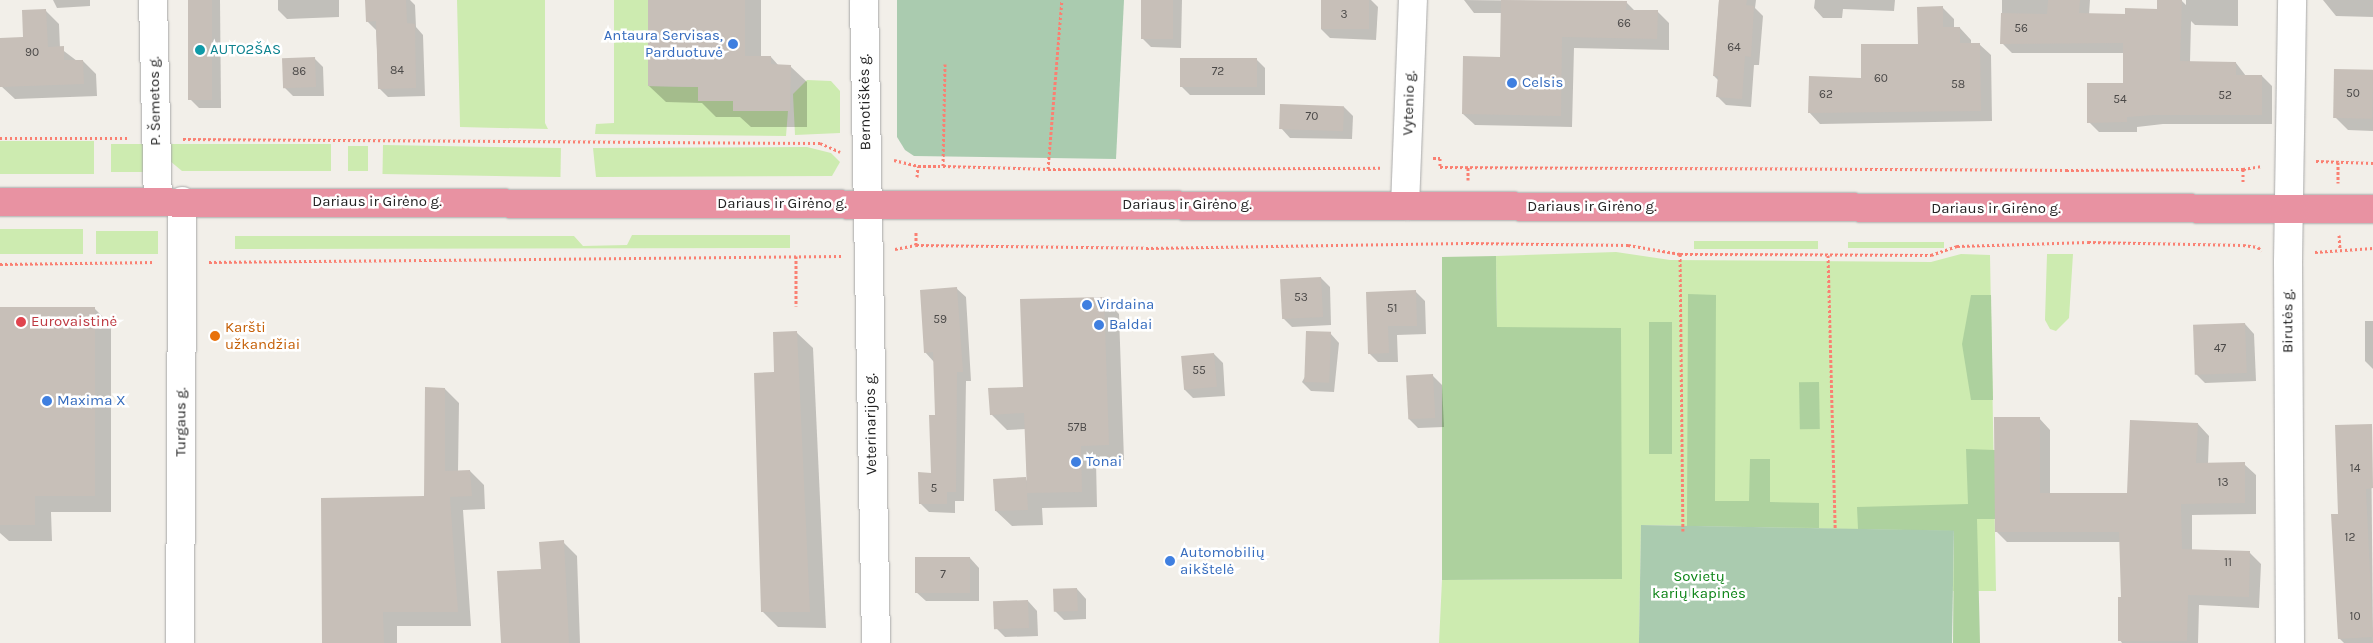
<!DOCTYPE html>
<meta charset="utf-8">
<style>
body{margin:0}
#map{position:relative;width:2373px;height:643px;overflow:hidden;background:#f2efe9;font-family:Karla,sans-serif}
div>[style]{position:absolute}
[style*='--x']{left:calc(var(--x)*1px);top:calc(var(--y)*1px);width:calc(var(--w)*1px);rotate:calc(var(--a)*1deg)}
.grass>*{inset:0;background:#cdebb0;transform-origin:0 0}
.forest>*{inset:0;background:#add19e;transform-origin:0 0}
.cemetery>*{inset:0;background:#aacbaf;transform-origin:0 0}
.shadow>*{inset:0;background:#0003}
.building>*{inset:0;background:#c7bfb8;transform-origin:0 0}
.path>*{height:3px;margin-top:-1.5px;transform-origin:0;background:repeating-linear-gradient(90deg,#fa8072 0 2.5px,transparent 0 5px)}
.roads{filter:drop-shadow(0 0 1px #a9a9a9) drop-shadow(0 0 1px #a9a9a9)}
.street>*{height:28px;margin:-14px;padding:0 14px;transform-origin:14px;border-radius:14px;background:#fff}
.highway>*{height:28px;margin:-14px;padding:0 14px;transform-origin:14px;border-radius:14px;background:#e892a2}
.dots>*{width:14px;height:14px;translate:-50% -50%;box-sizing:border-box;border:2px solid #fff;border-radius:50%}
span{translate:-50% -50%;white-space:nowrap;text-align:center;line-height:1.15;-webkit-text-stroke:5px #fff;paint-order:stroke}
.number-label{font-size:12px;color:#4b4948}
.number-label span{-webkit-text-stroke-width:0}
.shop-label{font-size:15px;color:#366cbe}
.right{translate:-100% -50%;text-align:right}
.left{translate:0 -50%;text-align:left}
.culture-label{font-size:15px;color:#0d838f}
.street-label{font-size:15px;color:#222}
.health-label{font-size:15px;color:#be3a42}
.food-label{font-size:15px;color:#c56008}
.park-label{font-size:15px;color:#0c8416}
</style>
<div id="map">
<div class="grass">
<div style="clip-path:polygon(457px 0,545px 0,545px 123px,548px 129px,460px 127px)"></div>
<div style="clip-path:polygon(614px 0,648px 0,648px 86px,698px 87px,733px 101px,734px 111px,788px 111px,786px 136px,595px 134px,596px 124px,614px 123px)"></div>
<div style="clip-path:polygon(807px 80px,831px 81px,840px 91px,840px 133px,795px 135px,793px 94px)"></div>
<div style="left:94px;top:141px;width:33px;height:94px;rotate:90deg"></div>
<div style="left:111px;top:144px;width:34px;height:28px"></div>
<div style="clip-path:polygon(170px 144px,331px 144px,331px 171px,182px 171px,170px 161px)"></div>
<div style="left:383px;top:145px;width:178px;height:29px;rotate:1deg"></div>
<div style="left:348px;top:146px;width:20px;height:25px"></div>
<div style="clip-path:polygon(807px 147px,831px 153px,840px 162px,832px 176px,596px 177px,593px 148px)"></div>
<div style="left:0;top:229px;width:83px;height:25px"></div>
<div style="left:96px;top:231px;width:62px;height:23px"></div>
<div style="clip-path:polygon(632px 235px,790px 235px,790px 248px,235px 249px,235px 236px,574px 236px,583px 246px,627px 245px)"></div>
<div style="left:1694px;top:241px;width:124px;height:8px"></div>
<div style="left:1848px;top:242px;width:96px;height:6px"></div>
<div style="clip-path:polygon(1616px 252px,1670px 260px,1931px 262px,1961px 254px,1990px 255px,1996px 591px,1953px 591px,1954px 531px,1641px 525px,1639px 642px,1659px 643px,1439px 643px,1442px 580px,1622px 579px,1497px 327px,1496px 256px)"></div>
<div style="clip-path:polygon(2047px 254px,2073px 254px,2069px 318px,2056px 331px,2050px 329px,2045px 320px)"></div>
</div>
<div class="forest">
<div style="clip-path:polygon(1496px 256px,1497px 327px,1621px 328px,1622px 579px,1442px 580px,1442px 257px)"></div>
<div style="clip-path:polygon(1688px 294px,1716px 295px,1715px 501px,1749px 501px,1750px 459px,1770px 459px,1770px 502px,1819px 503px,1819px 528px,1687px 526px)"></div>
<div style="clip-path:polygon(1971px 295px,1991px 295px,1993px 400px,1971px 400px,1962px 344px)"></div>
<div style="left:1649px;top:322px;width:23px;height:132px"></div>
<div style="left:1819px;top:382px;width:47px;height:20px;rotate:89deg"></div>
<div style="clip-path:polygon(1966px 449px,1995px 450px,1995px 519px,1977px 519px,1980px 643px,1953px 643px,1954px 531px,1858px 529px,1857px 507px,1968px 504px)"></div>
</div>
<div class="cemetery">
<div style="clip-path:polygon(897px 0,1124px 0,1116px 159px,914px 156px,905px 150px,897px 137px)"></div>
<div style="left:1641px;top:525px;width:313px;height:118px;rotate:1deg"></div>
</div>
<div class="shadow">
<div style="clip-path:polygon(53px 0,90px 0,90px 6px,57px 8px)"></div>
<div style="clip-path:polygon(189px 0,220px 0,221px 108px,199px 108px,190px 99px)"></div>
<div style="clip-path:polygon(278px 0,339px 0,339px 17px,287px 19px,278px 10px)"></div>
<div style="clip-path:polygon(367px 0,410px 0,415px 5px,416px 27px,423px 35px,425px 96px,388px 97px,379px 88px,376px 30px,367px 21px)"></div>
<div style="clip-path:polygon(649px 0,761px 0,761px 57px,771px 57px,779px 66px,790px 66px,807px 82px,807px 127px,751px 127px,740px 117px,716px 117px,702px 103px,666px 102px,649px 86px)"></div>
<div style="clip-path:polygon(1142px 0,1182px 0,1181px 48px,1151px 47px,1142px 38px)"></div>
<div style="clip-path:polygon(1323px 0,1371px 0,1378px 7px,1376px 40px,1330px 38px,1321px 29px)"></div>
<div style="clip-path:polygon(1464px 0,1626px 2px,1635px 11px,1657px 11px,1669px 23px,1669px 50px,1574px 48px,1572px 127px,1475px 125px,1463px 114px,1502px 58px,1502px 13px,1474px 13px)"></div>
<div style="clip-path:polygon(1719px 0,1756px 0,1755px 8px,1763px 16px,1759px 65px,1754px 65px,1751px 107px,1726px 105px,1717px 96px,1718px 80px,1714px 76px)"></div>
<div style="clip-path:polygon(1815px 0,1895px 0,1894px 11px,1843px 9px,1842px 18px,1823px 18px,1814px 8px)"></div>
<div style="clip-path:polygon(2002px 0,2090px 0,2089px 15px,2126px 15px,2158px 10px,2159px 0,2181px 0,2186px 5px,2186px 0,2238px 0,2238px 26px,2195px 25px,2191px 21px,2190px 62px,2236px 63px,2246px 76px,2262px 76px,2272px 86px,2272px 124px,2163px 124px,2137px 127px,2137px 132px,2099px 132px,2089px 122px,2124px 84px,2124px 53px,2012px 53px,2002px 43px)"></div>
<div style="clip-path:polygon(2323px 0,2373px 0,2373px 17px,2336px 16px)"></div>
<div style="clip-path:polygon(1943px 8px,1954px 19px,1954px 28px,1960px 28px,1971px 40px,1971px 44px,1979px 44px,1991px 55px,1992px 121px,1820px 124px,1809px 112px,1919px 46px)"></div>
<div style="clip-path:polygon(46px 11px,59px 24px,60px 48px,77px 61px,83px 61px,96px 74px,97px 96px,15px 99px,1px 86px,0 39px,24px 39px)"></div>
<div style="clip-path:polygon(314px 58px,323px 67px,324px 96px,293px 96px,284px 87px)"></div>
<div style="clip-path:polygon(1256px 59px,1265px 68px,1265px 95px,1190px 95px,1181px 86px)"></div>
<div style="clip-path:polygon(2373px 71px,2373px 131px,2348px 130px,2335px 117px)"></div>
<div style="clip-path:polygon(1344px 107px,1353px 116px,1352px 139px,1290px 138px,1281px 128px)"></div>
<div style="clip-path:polygon(1321px 278px,1330px 287px,1331px 325px,1292px 327px,1283px 318px)"></div>
<div style="clip-path:polygon(956px 288px,966px 297px,971px 381px,966px 381px,964px 501px,955px 501px,955px 513px,929px 512px,920px 503px,932px 474px,936px 416px,934px 362px,925px 352px)"></div>
<div style="clip-path:polygon(1416px 292px,1425px 301px,1426px 334px,1397px 335px,1398px 362px,1378px 362px,1369px 353px,1367px 293px)"></div>
<div style="clip-path:polygon(1103px 298px,1119px 314px,1124px 460px,1096px 461px,1097px 507px,1042px 508px,1043px 525px,1012px 526px,996px 511px,1025px 478px,1027px 481px,1026px 429px,1007px 430px,991px 414px,1024px 388px)"></div>
<div style="clip-path:polygon(0 308px,94px 308px,111px 325px,111px 512px,51px 512px,52px 541px,9px 541px,0 533px)"></div>
<div style="clip-path:polygon(2365px 321px,2373px 321px,2373px 369px,2365px 361px)"></div>
<div style="clip-path:polygon(2245px 324px,2254px 334px,2256px 381px,2205px 383px,2196px 374px)"></div>
<div style="clip-path:polygon(796px 332px,813px 348px,826px 628px,778px 627px,762px 611px,775px 373px)"></div>
<div style="clip-path:polygon(1330px 333px,1339px 343px,1334px 392px,1311px 391px,1302px 382px)"></div>
<div style="clip-path:polygon(1214px 354px,1223px 363px,1225px 396px,1193px 398px,1184px 389px)"></div>
<div style="clip-path:polygon(1433px 376px,1442px 385px,1444px 427px,1418px 428px,1409px 419px)"></div>
<div style="clip-path:polygon(445px 389px,459px 403px,458px 472px,470px 471px,484px 485px,485px 509px,463px 510px,471px 626px,397px 626px,397px 643px,323px 643px,425px 497px)"></div>
<div style="clip-path:polygon(2039px 418px,2050px 430px,2050px 494px,2128px 494px,2198px 424px,2209px 436px,2208px 464px,2244px 464px,2256px 475px,2256px 514px,2192px 515px,2192px 551px,2250px 553px,2261px 564px,2259px 608px,2199px 605px,2198px 643px,2122px 643px,2120px 640px,2123px 598px,2121px 542px,2007px 542px,1996px 531px)"></div>
<div style="clip-path:polygon(2371px 426px,2373px 643px,2344px 643px,2339px 638px,2339px 515px)"></div>
<div style="clip-path:polygon(563px 542px,577px 556px,580px 643px,502px 643px,542px 570px)"></div>
<div style="clip-path:polygon(970px 558px,979px 568px,979px 601px,926px 601px,916px 592px)"></div>
<div style="clip-path:polygon(1077px 589px,1086px 599px,1086px 619px,1064px 620px,1055px 611px)"></div>
<div style="clip-path:polygon(1028px 601px,1037px 611px,1038px 636px,1005px 637px,996px 628px)"></div>
</div>
<div class="building">
<div style="left:188px;top:0;width:24px;height:100px"></div>
<div style="clip-path:polygon(365px 0,406px 0,407px 23px,415px 24px,416px 88px,378px 89px,376px 21px,366px 22px)"></div>
<div style="clip-path:polygon(648px 0,745px 0,745px 56px,771px 56px,771px 64px,791px 65px,790px 111px,733px 111px,733px 101px,698px 101px,698px 87px,648px 86px)"></div>
<div style="left:1141px;top:0;width:32px;height:39px"></div>
<div style="left:1321px;top:0;width:48px;height:29px"></div>
<div style="clip-path:polygon(1501px 0,1627px 1px,1626px 10px,1658px 10px,1657px 39px,1562px 37px,1561px 116px,1462px 114px,1463px 56px,1500px 57px)"></div>
<div style="clip-path:polygon(1719px 0,1747px 0,1746px 5px,1754px 6px,1751px 57px,1745px 56px,1742px 99px,1716px 97px,1718px 76px,1713px 76px)"></div>
<div style="clip-path:polygon(2048px 0,2080px 0,2079px 13px,2125px 14px,2125px 8px,2157px 9px,2157px 0,2182px 0,2180px 61px,2236px 62px,2236px 75px,2262px 75px,2262px 115px,2153px 115px,2127px 117px,2127px 122px,2087px 123px,2087px 83px,2123px 83px,2123px 43px,2000px 44px,2001px 13px,2047px 14px)"></div>
<div style="clip-path:polygon(1943px 6px,1943px 27px,1960px 27px,1960px 43px,1980px 43px,1981px 111px,1808px 113px,1809px 76px,1861px 78px,1861px 44px,1918px 44px,1917px 7px)"></div>
<div style="clip-path:polygon(46px 9px,48px 47px,64px 46px,64px 60px,83px 60px,84px 84px,0 87px,0 38px,23px 37px,22px 10px)"></div>
<div style="left:315px;top:57px;width:30px;height:33px;rotate:88deg"></div>
<div style="left:1180px;top:58px;width:77px;height:29px"></div>
<div style="left:2334px;top:69px;width:39px;height:49px;rotate:1deg"></div>
<div style="left:1280px;top:104px;width:64px;height:25px;rotate:2deg"></div>
<div style="left:1321px;top:277px;width:40px;height:41px;rotate:87deg"></div>
<div style="clip-path:polygon(957px 287px,963px 372px,957px 372px,956px 492px,947px 492px,947px 504px,919px 504px,918px 472px,931px 473px,929px 415px,935px 415px,933px 352px,924px 353px,920px 290px)"></div>
<div style="clip-path:polygon(1416px 290px,1417px 326px,1388px 326px,1389px 353px,1368px 354px,1366px 292px)"></div>
<div style="clip-path:polygon(1104px 297px,1109px 445px,1081px 446px,1082px 492px,1027px 493px,1028px 510px,995px 511px,993px 479px,1026px 477px,1027px 491px,1024px 413px,990px 415px,988px 388px,1023px 387px,1020px 299px)"></div>
<div style="clip-path:polygon(0 307px,95px 307px,95px 496px,35px 496px,35px 525px,0 525px)"></div>
<div style="left:2245px;top:323px;width:50px;height:52px;rotate:88deg"></div>
<div style="clip-path:polygon(797px 331px,810px 612px,761px 612px,754px 373px,774px 372px,773px 332px)"></div>
<div style="left:1306px;top:331px;width:25px;height:51px;rotate:2deg"></div>
<div style="left:1214px;top:353px;width:34px;height:33px;rotate:85deg"></div>
<div style="left:1433px;top:374px;width:44px;height:27px;rotate:87deg"></div>
<div style="clip-path:polygon(425px 387px,445px 388px,445px 471px,470px 470px,472px 496px,450px 497px,458px 612px,383px 612px,384px 643px,322px 643px,321px 498px,424px 496px)"></div>
<div style="clip-path:polygon(1994px 417px,2040px 417px,2040px 493px,2127px 493px,2130px 420px,2198px 423px,2196px 463px,2245px 462px,2245px 503px,2181px 504px,2182px 549px,2250px 551px,2249px 597px,2188px 595px,2187px 641px,2118px 641px,2118px 597px,2121px 597px,2119px 532px,1995px 532px)"></div>
<div style="clip-path:polygon(2372px 424px,2373px 488px,2366px 489px,2373px 637px,2338px 639px,2331px 514px,2338px 514px,2335px 425px)"></div>
<div style="clip-path:polygon(564px 540px,569px 643px,501px 643px,497px 571px,541px 569px,539px 542px)"></div>
<div style="left:915px;top:557px;width:55px;height:36px"></div>
<div style="left:1077px;top:588px;width:23px;height:24px;rotate:88deg"></div>
<div style="left:1028px;top:600px;width:28px;height:35px;rotate:88deg"></div>
</div>
<div class="path">
<div style="--x:0;--y:138;--w:129;--a:0"></div>
<div style="--x:183;--y:139;--w:637;--a:0.36"></div>
<div style="--x:820;--y:143;--w:22;--a:24"></div>
<div style="--x:1433;--y:158;--w:7;--a:0"></div>
<div style="--x:1440;--y:158;--w:9;--a:90"></div>
<div style="--x:1440;--y:167;--w:626;--a:0.27"></div>
<div style="--x:2066;--y:170;--w:177;--a:-0.3"></div>
<div style="--x:2243;--y:169;--w:20;--a:-9"></div>
<div style="--x:894;--y:160;--w:25;--a:14"></div>
<div style="--x:2316;--y:161;--w:57;--a:2"></div>
<div style="--x:2338;--y:162;--w:21;--a:90"></div>
<div style="--x:943;--y:166;--w:102;--a:-88.9"></div>
<div style="--x:1048;--y:169;--w:170;--a:-85.3"></div>
<div style="--x:917;--y:177;--w:11;--a:-85"></div>
<div style="--x:918;--y:166;--w:25;--a:0"></div>
<div style="--x:943;--y:166;--w:105;--a:1.6"></div>
<div style="--x:1048;--y:169;--w:332;--a:-0.2"></div>
<div style="--x:1468;--y:180;--w:13;--a:-90"></div>
<div style="--x:2243;--y:182;--w:13;--a:-90"></div>
<div style="--x:2339;--y:235;--w:14;--a:86"></div>
<div style="--x:916;--y:245;--w:14;--a:-90"></div>
<div style="--x:895;--y:249;--w:21;--a:-11"></div>
<div style="--x:916;--y:245;--w:230;--a:0.7"></div>
<div style="--x:1146;--y:248;--w:320;--a:-0.9"></div>
<div style="--x:1466;--y:243;--w:162;--a:0.7"></div>
<div style="--x:1628;--y:245;--w:53;--a:9.8"></div>
<div style="--x:1680;--y:254;--w:251;--a:0.2"></div>
<div style="--x:1931;--y:255;--w:28;--a:-19"></div>
<div style="--x:1957;--y:246;--w:131;--a:-1.7"></div>
<div style="--x:2088;--y:242;--w:155;--a:1.1"></div>
<div style="--x:2243;--y:245;--w:15;--a:8"></div>
<div style="--x:2258;--y:247;--w:5;--a:53"></div>
<div style="--x:2315;--y:252;--w:58;--a:-3.9"></div>
<div style="--x:1680;--y:254;--w:277;--a:89.4"></div>
<div style="--x:1828;--y:255;--w:274;--a:88.5"></div>
<div style="--x:796;--y:256;--w:50;--a:90"></div>
<div style="--x:209;--y:262;--w:633;--a:-0.54"></div>
<div style="--x:0;--y:264;--w:155;--a:-0.7"></div>
</div>
<div class="roads">
<div class="street">
<div style="--x:153;--y:0;--w:202;--a:88.6"></div>
<div style="--x:864;--y:0;--w:643;--a:88.93"></div>
<div style="--x:1405;--y:206;--w:206;--a:-87.8"></div>
<div style="--x:180;--y:643;--w:442;--a:-89.7"></div>
<div style="--x:2290;--y:643;--w:381;--a:-90.3"></div>
<div style="--x:2288;--y:262;--w:262;--a:-89.1"></div>
</div>
<div class="highway">
<div style="--x:0;--y:202;--w:2373;--a:0.17"></div>
</div>
</div>
<div class="dots">
<div style="left:733px;top:44px;background:#3f7fe0"></div>
<div style="left:200px;top:50px;background:#0f9aa8"></div>
<div style="left:1512px;top:83px;background:#3f7fe0"></div>
<div style="left:1087px;top:305px;background:#3f7fe0"></div>
<div style="left:21px;top:322px;background:#e0444e"></div>
<div style="left:1099px;top:325px;background:#3f7fe0"></div>
<div style="left:215px;top:336px;background:#e8710a"></div>
<div style="left:47px;top:401px;background:#3f7fe0"></div>
<div style="left:1076px;top:462px;background:#3f7fe0"></div>
<div style="left:1170px;top:561px;background:#3f7fe0"></div>
</div>
<div class="number-label">
<span style="left:1344px;top:15px">3</span>
<span style="left:1624px;top:24px">66</span>
<span style="left:2021px;top:29px">56</span>
<span style="left:1734px;top:48px">64</span>
<span style="left:32px;top:53px">90</span>
<span style="left:397px;top:71px">84</span>
<span style="left:299px;top:72px">86</span>
<span style="left:1218px;top:72px">72</span>
<span style="left:1881px;top:79px">60</span>
<span style="left:1958px;top:85px">58</span>
<span style="left:2353px;top:94px">50</span>
<span style="left:1826px;top:95px">62</span>
<span style="left:2225px;top:96px">52</span>
<span style="left:2120px;top:100px">54</span>
<span style="left:1312px;top:117px">70</span>
<span style="left:1301px;top:298px">53</span>
<span style="left:1392px;top:309px">51</span>
<span style="left:940px;top:320px">59</span>
<span style="left:2220px;top:349px">47</span>
<span style="left:1199px;top:371px">55</span>
<span style="left:1077px;top:428px">57B</span>
<span style="left:2355px;top:469px">14</span>
<span style="left:2223px;top:483px">13</span>
<span style="left:934px;top:489px">5</span>
<span style="left:2350px;top:538px">12</span>
<span style="left:2228px;top:563px">11</span>
<span style="left:943px;top:575px">7</span>
<span style="left:2355px;top:617px">10</span>
</div>
<div class="shop-label">
<span class="right" style="left:723px;top:44px">Antaura Servisas,<br>Parduotuvė</span>
<span class="left" style="left:1522px;top:83px">Celsis</span>
<span class="left" style="left:1097px;top:305px">Virdaina</span>
<span class="left" style="left:1109px;top:325px">Baldai</span>
<span class="left" style="left:57px;top:401px">Maxima X</span>
<span class="left" style="left:1086px;top:462px">Tonai</span>
<span class="left" style="left:1180px;top:561px">Automobilių<br>aikštelė</span>
</div>
<div class="culture-label">
<span class="left" style="left:210px;top:50px">AUTO2ŠAS</span>
</div>
<div class="street-label">
<span style="left:155px;top:101px;rotate:-91deg">P. Šemetos g.</span>
<span style="left:865px;top:102px;rotate:-91deg">Bernotiškės g.</span>
<span style="left:1409px;top:103px;rotate:-88deg">Vytenio g.</span>
<span style="left:377px;top:202px">Dariaus ir Girėno g.</span>
<span style="left:782px;top:204px">Dariaus ir Girėno g.</span>
<span style="left:1187px;top:205px">Dariaus ir Girėno g.</span>
<span style="left:1592px;top:207px">Dariaus ir Girėno g.</span>
<span style="left:1996px;top:209px">Dariaus ir Girėno g.</span>
<span style="left:2288px;top:321px;rotate:-90deg">Birutės g.</span>
<span style="left:181px;top:422px;rotate:-90deg">Turgaus g.</span>
<span style="left:871px;top:424px;rotate:-91deg">Veterinarijos g.</span>
</div>
<div class="health-label">
<span class="left" style="left:31px;top:322px">Eurovaistinė</span>
</div>
<div class="food-label">
<span class="left" style="left:225px;top:336px">Karšti<br>užkandžiai</span>
</div>
<div class="park-label">
<span style="left:1699px;top:585px">Sovietų<br>karių kapinės</span>
</div>
</div>
